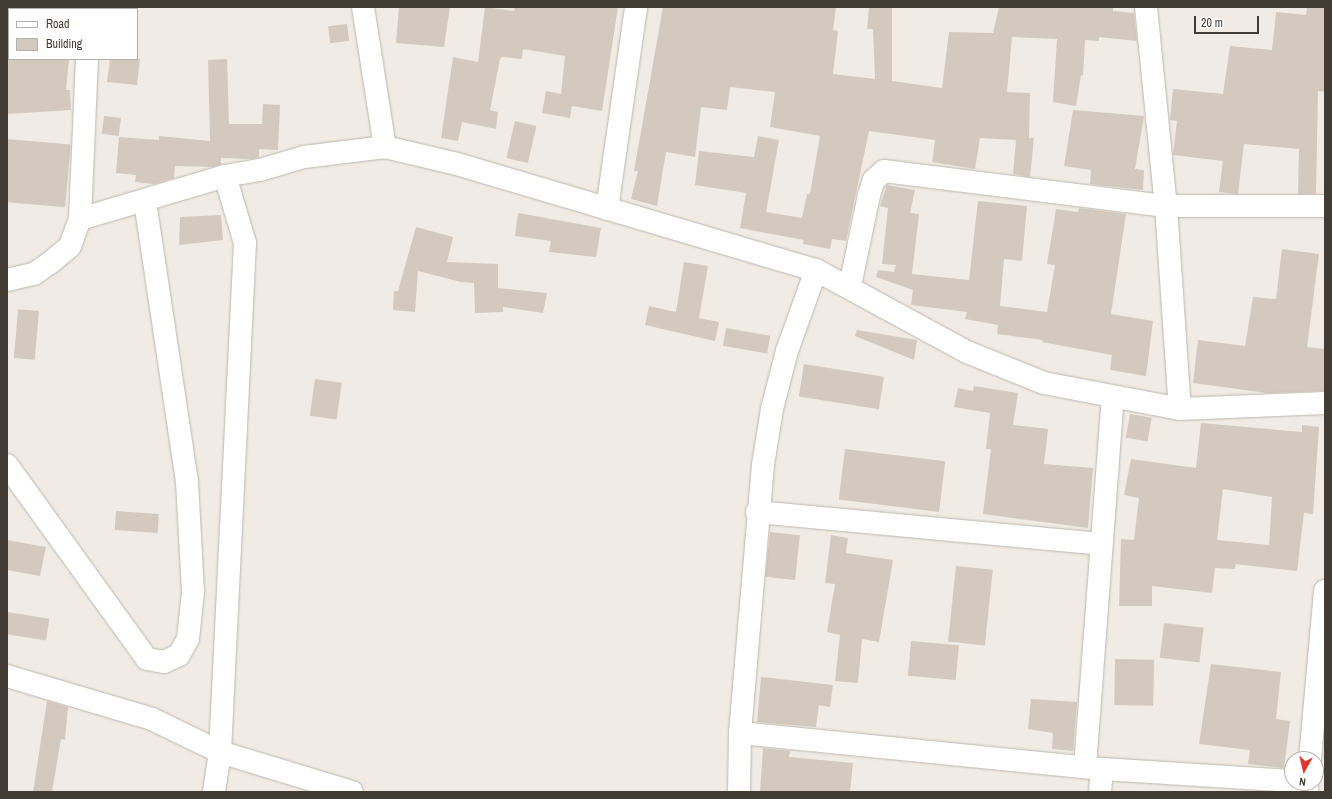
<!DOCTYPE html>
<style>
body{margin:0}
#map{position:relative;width:1332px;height:799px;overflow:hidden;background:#f0ece5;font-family:"Archivo Narrow",sans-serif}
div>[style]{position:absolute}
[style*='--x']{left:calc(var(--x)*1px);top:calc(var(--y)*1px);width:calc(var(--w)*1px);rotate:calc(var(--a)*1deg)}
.building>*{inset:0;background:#d3c9bf;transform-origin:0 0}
.roads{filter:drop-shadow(0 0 1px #bdb5ac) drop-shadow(0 0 1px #bdb5ac)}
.minor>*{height:22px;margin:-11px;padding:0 11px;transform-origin:11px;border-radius:11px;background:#fff}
span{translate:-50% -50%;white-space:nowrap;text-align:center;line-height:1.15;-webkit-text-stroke:4px #fff;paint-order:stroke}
.frame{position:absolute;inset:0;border:8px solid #423c35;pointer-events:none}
.legend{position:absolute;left:8px;top:8px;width:130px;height:52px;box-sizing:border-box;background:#fff;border:1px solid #b3b1ae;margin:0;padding:5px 7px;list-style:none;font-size:12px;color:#423c35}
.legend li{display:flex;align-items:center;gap:8px;height:20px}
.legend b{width:20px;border:1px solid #b3b1ae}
.north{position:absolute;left:1284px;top:751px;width:40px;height:40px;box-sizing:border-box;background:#fff;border:1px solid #b3b1ae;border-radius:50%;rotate:188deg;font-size:11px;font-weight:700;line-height:16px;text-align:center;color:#423c35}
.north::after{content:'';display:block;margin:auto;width:14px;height:18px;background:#e1372b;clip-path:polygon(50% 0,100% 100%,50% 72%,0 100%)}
.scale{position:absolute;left:1194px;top:16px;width:65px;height:18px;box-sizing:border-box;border:2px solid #423c35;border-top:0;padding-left:5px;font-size:12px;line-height:14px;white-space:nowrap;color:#423c35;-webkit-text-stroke:3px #fff;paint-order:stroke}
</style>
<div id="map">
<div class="building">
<div style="clip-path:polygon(399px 7px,450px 7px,444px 47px,396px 43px)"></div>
<div style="clip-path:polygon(485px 7px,514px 11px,515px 7px,618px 7px,602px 111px,572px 106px,570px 118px,542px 113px,546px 91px,561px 94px,565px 56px,523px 49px,522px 59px,502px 57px,500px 59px,490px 110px,498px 112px,496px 129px,462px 122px,458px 141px,441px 138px,453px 57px,478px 62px)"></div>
<div style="clip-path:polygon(663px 7px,836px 7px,833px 30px,838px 31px,833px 74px,875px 79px,873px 29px,867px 29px,869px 7px,892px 7px,892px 81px,942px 88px,949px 32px,993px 33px,999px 7px,1113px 7px,1113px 11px,1134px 13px,1137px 41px,1099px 37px,1099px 41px,1085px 40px,1083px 76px,1081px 75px,1076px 106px,1053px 102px,1057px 39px,1012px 37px,1007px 92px,1030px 93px,1029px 138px,1034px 138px,1030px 177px,1013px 174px,1016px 140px,980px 138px,975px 169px,932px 162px,935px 140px,869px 131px,846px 241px,832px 239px,830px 249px,803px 244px,804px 240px,740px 228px,746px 193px,695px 185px,699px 151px,754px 157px,758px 136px,779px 140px,766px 212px,802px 218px,807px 194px,810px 194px,820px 136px,770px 127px,775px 92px,730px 87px,727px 110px,701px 107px,695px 157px,666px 152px,657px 206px,631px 199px,638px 171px,634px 171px)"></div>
<div style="clip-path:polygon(1307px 7px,1325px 7px,1325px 92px,1318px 91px,1316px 194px,1298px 194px,1299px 149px,1244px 144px,1238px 194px,1219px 192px,1223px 161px,1173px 155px,1177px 121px,1170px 120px,1173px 89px,1223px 94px,1230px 46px,1272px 50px,1276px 12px,1306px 15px)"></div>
<div style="left:347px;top:24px;width:17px;height:19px;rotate:83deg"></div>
<div style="clip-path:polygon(7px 59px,69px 59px,66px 90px,70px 90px,71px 110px,7px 114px)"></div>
<div style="clip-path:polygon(110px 59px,140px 59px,137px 85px,107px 82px)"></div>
<div style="clip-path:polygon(227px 59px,229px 124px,262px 124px,263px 104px,280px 105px,278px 150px,259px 149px,259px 157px,252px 159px,221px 158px,221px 164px,213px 167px,175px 166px,174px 178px,154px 184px,135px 182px,136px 175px,116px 173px,119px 137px,159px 140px,159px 136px,210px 141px,208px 60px)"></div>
<div style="clip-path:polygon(1073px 110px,1144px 116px,1135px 169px,1144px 170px,1143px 190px,1090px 184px,1091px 170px,1064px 166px)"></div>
<div style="left:104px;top:116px;width:17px;height:18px;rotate:7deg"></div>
<div style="left:515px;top:121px;width:22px;height:38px;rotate:13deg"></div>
<div style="left:7px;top:139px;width:64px;height:63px;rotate:5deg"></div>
<div style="clip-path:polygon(887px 185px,915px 190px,910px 213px,919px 214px,912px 274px,969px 280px,978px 201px,1027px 206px,1022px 261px,1004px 259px,1000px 306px,1047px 312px,1055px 265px,1047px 264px,1056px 209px,1078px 212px,1079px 208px,1126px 214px,1111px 314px,1153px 321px,1146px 376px,1110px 370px,1112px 355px,1042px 342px,1043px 340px,997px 334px,998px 325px,965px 319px,967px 312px,911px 305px,913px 290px,876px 277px,878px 270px,894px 272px,896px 265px,882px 264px,888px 208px,880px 206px)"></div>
<div style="clip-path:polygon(518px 213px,601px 228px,596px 257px,549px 252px,551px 241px,515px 236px)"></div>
<div style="clip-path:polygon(221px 215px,223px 240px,179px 245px,180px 217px)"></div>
<div style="clip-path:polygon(416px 227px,453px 237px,447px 262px,498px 264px,498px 288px,547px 293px,543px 313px,503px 307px,503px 312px,475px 313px,474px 283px,461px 282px,418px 271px,415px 312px,393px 310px,394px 291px,398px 291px)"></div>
<div style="clip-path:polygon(1282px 249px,1319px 254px,1307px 347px,1325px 349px,1325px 391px,1267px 393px,1193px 383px,1198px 340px,1245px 346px,1253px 297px,1276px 299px)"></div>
<div style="clip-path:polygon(684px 262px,708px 266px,699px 318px,719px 322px,715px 341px,645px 325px,649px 306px,676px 312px)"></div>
<div style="left:39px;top:311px;width:49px;height:21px;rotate:95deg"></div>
<div style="left:726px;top:328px;width:45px;height:18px;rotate:10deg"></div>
<div style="clip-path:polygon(857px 330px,917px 340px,914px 360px,855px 336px)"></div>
<div style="left:804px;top:364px;width:81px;height:33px;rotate:9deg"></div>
<div style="left:315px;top:379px;width:27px;height:37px;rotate:8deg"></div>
<div style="clip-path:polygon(974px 386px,1018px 393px,1013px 425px,1048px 429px,1044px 464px,1093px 468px,1088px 528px,983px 514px,991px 449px,986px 449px,990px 413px,954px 407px,958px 388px,973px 391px)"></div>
<div style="left:1130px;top:414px;width:22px;height:24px;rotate:10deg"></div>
<div style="clip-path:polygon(evenodd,1201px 423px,1302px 432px,1302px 425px,1319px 427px,1313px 514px,1304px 513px,1297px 571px,1236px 564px,1235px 569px,1215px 568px,1212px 593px,1152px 586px,1152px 606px,1119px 606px,1121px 539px,1134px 540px,1139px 498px,1124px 495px,1131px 459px,1196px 468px,1201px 423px,1223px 489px,1272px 497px,1269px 545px,1217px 540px,1223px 489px)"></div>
<div style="left:845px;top:449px;width:101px;height:51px;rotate:7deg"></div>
<div style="left:116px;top:511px;width:43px;height:19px;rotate:4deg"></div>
<div style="left:770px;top:532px;width:30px;height:45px;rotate:6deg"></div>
<div style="clip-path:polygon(831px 535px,848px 538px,846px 553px,893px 560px,879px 642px,862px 639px,858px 683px,835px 681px,840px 635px,827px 632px,835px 584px,825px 583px)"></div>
<div style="clip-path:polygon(7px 540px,46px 547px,40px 576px,7px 570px)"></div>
<div style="left:956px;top:566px;width:37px;height:76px;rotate:6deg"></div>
<div style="left:7px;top:612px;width:43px;height:22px;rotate:9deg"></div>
<div style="left:1164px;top:623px;width:40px;height:35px;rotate:7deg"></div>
<div style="left:911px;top:641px;width:48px;height:35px;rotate:5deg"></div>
<div style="left:1115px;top:659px;width:39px;height:46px;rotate:1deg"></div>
<div style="clip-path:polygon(1211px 664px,1281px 672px,1276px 719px,1290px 721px,1284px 768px,1248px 764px,1250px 750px,1199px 744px)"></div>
<div style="clip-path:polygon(761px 677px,833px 685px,830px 707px,819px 705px,816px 727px,757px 722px)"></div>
<div style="clip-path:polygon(1031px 699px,1077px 702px,1073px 751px,1052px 749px,1053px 733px,1028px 729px)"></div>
<div style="clip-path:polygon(47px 701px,68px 707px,65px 740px,61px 739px,52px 792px,33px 792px)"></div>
<div style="clip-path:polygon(763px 748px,790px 751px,789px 757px,853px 763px,850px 792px,760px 792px)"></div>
</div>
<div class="roads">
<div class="minor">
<div style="--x:363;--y:7;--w:142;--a:81.1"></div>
<div style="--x:1146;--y:7;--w:200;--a:84.3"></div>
<div style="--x:1166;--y:206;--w:203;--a:86.1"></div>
<div style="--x:88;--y:9;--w:2;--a:-90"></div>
<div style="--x:607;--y:209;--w:204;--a:-81.8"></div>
<div style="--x:80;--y:219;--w:151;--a:-16.5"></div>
<div style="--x:225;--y:176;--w:36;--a:-10"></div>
<div style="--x:260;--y:170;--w:46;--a:-16.5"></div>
<div style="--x:304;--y:157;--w:82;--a:-7"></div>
<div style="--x:385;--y:147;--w:74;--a:13.3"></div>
<div style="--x:457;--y:164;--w:374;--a:16.5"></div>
<div style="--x:816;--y:270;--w:172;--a:28.5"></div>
<div style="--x:967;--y:352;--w:83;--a:21.9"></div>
<div style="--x:1044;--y:383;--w:138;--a:10.8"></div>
<div style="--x:1180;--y:409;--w:145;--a:-2.4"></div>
<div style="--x:7;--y:280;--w:28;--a:-13"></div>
<div style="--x:34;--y:274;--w:19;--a:-35"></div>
<div style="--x:50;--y:263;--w:26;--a:-40"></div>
<div style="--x:70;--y:246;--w:29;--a:-70"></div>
<div style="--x:80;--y:219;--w:160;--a:-87.5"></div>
<div style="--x:850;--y:286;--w:93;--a:-78.2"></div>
<div style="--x:869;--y:195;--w:16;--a:-72"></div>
<div style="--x:874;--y:180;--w:13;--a:-42"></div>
<div style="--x:884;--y:171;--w:284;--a:7.1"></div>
<div style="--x:1166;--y:206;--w:159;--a:0"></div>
<div style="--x:7;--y:465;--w:239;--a:54.2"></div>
<div style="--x:147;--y:659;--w:17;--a:10"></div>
<div style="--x:164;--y:662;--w:17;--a:-25"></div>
<div style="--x:179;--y:655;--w:18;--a:-61"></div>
<div style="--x:188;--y:639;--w:47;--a:-83.9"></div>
<div style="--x:193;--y:592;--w:110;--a:-93.1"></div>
<div style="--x:187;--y:482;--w:285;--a:-98.5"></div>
<div style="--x:757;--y:512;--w:345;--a:5.3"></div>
<div style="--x:7;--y:676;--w:151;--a:16.5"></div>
<div style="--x:152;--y:719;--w:76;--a:25.9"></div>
<div style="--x:220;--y:752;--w:138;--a:16.9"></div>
<div style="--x:740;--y:733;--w:364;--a:5.7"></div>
<div style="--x:1102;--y:769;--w:190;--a:3.6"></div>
<div style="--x:1310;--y:759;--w:169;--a:-84.9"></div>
<div style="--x:1085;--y:767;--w:370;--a:-85.7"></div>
<div style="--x:214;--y:792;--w:40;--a:-81.5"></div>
<div style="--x:220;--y:752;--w:510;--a:-87.19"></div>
<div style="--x:245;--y:243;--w:70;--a:-106.6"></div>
<div style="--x:739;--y:792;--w:59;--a:-89"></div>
<div style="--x:740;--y:733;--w:269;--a:-85.1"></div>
<div style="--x:763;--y:465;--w:57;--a:-80.9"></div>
<div style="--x:772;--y:409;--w:60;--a:-75.5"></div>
<div style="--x:787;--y:351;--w:86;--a:-70.3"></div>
<div style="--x:1100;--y:792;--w:23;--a:-85"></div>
<div style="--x:1307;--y:792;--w:9;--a:-90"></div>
</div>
</div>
<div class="frame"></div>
<ul class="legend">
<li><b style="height:5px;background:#fff"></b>Road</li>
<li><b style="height:11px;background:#d3c9bf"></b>Building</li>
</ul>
<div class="north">N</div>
<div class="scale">20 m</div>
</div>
